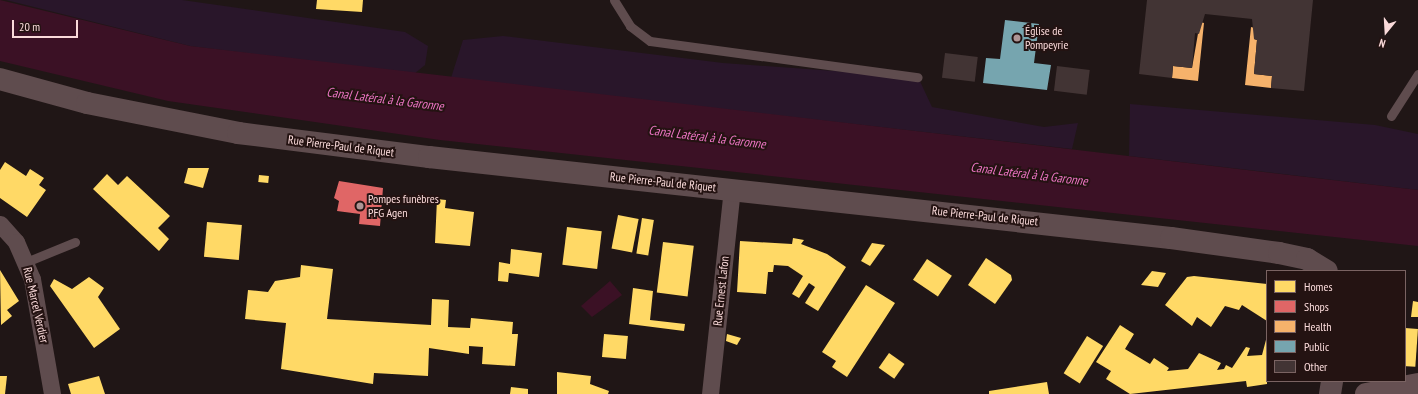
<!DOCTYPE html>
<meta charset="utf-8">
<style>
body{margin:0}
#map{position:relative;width:1418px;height:394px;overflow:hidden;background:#201616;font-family:"PT Sans Narrow",sans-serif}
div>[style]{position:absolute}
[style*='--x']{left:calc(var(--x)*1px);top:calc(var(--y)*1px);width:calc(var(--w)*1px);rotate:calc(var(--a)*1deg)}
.green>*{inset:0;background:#29162a}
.water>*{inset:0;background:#3b1125}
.homes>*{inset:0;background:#ffd966;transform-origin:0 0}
.shops>*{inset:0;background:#e06666}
.health>*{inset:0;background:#f6b26b}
.public>*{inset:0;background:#76a5af}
.building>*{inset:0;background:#423434;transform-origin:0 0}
.service>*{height:9px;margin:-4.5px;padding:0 4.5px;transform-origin:4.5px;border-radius:4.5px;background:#5f4c4e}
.minor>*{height:17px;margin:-8.5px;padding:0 8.5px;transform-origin:8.5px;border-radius:8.5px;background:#5f4c4e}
.tertiary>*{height:22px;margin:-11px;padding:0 11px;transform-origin:11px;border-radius:11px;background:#5f4c4e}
.secondary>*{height:22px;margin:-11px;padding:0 11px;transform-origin:11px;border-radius:11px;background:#665052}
.dots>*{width:11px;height:11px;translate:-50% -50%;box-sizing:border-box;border:2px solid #241312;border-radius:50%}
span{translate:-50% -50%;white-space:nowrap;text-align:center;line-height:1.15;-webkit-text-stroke:4px #241312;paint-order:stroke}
.poi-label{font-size:12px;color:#fadada}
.left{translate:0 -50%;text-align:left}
.street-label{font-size:12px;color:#fadada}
.water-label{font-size:13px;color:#ee75c5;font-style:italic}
.legend{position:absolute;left:1266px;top:270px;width:140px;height:112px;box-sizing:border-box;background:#241312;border:1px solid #7a6362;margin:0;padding:5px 7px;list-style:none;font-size:12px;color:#fadada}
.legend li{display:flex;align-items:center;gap:8px;height:20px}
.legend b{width:20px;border:1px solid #7a6362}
.north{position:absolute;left:1366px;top:12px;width:40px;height:40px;-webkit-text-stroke:3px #241312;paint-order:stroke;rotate:198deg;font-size:11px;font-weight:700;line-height:16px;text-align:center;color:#fadada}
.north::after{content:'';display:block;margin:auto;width:14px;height:18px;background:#fadada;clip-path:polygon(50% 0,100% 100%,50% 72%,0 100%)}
.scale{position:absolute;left:12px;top:20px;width:66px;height:18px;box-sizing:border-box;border:2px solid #fadada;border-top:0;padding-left:5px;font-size:12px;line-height:14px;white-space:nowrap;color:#fadada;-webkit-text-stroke:3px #241312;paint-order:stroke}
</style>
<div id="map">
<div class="green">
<div style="clip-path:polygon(6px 0,182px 0,405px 32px,428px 46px,425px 65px,414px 74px,190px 46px)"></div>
<div style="clip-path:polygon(503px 36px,723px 63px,918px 77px,932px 107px,1044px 127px,1078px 123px,1072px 149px,451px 78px,463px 40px)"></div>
<div style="clip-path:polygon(1130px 104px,1375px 125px,1418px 134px,1418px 190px,1129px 156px)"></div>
</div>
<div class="water">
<div style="clip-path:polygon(0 0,190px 46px,1418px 190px,1418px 246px,440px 140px,168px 101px,0 61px)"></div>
<div style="clip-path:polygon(610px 281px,622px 295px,592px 317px,581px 306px)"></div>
</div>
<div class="homes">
<div style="clip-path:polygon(317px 0,363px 0,362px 12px,316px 9px)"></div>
<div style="clip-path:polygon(5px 162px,26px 176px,30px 169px,44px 178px,39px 185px,46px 190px,27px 217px,0 198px,0 170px)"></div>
<div style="clip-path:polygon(188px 168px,209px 168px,203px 188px,184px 183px)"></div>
<div style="clip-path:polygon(107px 174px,118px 185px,127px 176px,170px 216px,158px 228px,169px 239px,159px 251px,93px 189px)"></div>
<div style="left:259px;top:175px;width:10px;height:7px;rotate:6deg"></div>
<div style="clip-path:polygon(437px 199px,446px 200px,445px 208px,474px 212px,470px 246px,435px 243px)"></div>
<div style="left:618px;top:215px;width:21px;height:34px;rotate:11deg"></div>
<div style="left:642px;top:218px;width:12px;height:36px;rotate:9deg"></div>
<div style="left:207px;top:222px;width:35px;height:35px;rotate:5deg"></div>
<div style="left:567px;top:227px;width:35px;height:38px;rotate:7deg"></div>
<div style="clip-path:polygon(793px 238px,804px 240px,801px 244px,827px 254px,846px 267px,818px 311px,805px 303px,815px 287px,809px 283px,799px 298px,792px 294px,803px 276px,788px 266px,774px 265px,773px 272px,768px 272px,766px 294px,737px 292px,740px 241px,792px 244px)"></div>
<div style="left:663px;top:242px;width:31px;height:51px;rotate:7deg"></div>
<div style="clip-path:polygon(872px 243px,885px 245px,870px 266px,861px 261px)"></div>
<div style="clip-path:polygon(511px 249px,542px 253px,539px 277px,509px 273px,508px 282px,498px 281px,499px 262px,510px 264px)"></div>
<div style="clip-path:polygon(986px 258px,1011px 275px,1012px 280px,995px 304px,968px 285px)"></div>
<div style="left:927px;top:259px;width:30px;height:25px;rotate:34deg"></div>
<div style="clip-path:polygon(301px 265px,333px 269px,327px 319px,431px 325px,432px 299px,449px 300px,448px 327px,470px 328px,471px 318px,513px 322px,512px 334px,518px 334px,515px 366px,482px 364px,483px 347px,469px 346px,469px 354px,429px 348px,428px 376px,374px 373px,373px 384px,281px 369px,286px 323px,245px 319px,248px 290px,268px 292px,275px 281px,300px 277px)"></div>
<div style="clip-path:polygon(0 270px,19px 301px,7px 310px,12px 316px,1px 325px)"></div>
<div style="clip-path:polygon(1152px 271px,1166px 273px,1158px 287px,1141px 285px)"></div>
<div style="clip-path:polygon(1194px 276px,1267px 284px,1267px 321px,1242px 305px,1239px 310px,1225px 306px,1211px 327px,1197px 317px,1192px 326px,1165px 305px,1187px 277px)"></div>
<div style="clip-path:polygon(89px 277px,104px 288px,98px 297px,120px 329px,94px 348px,50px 286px,54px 279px,72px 289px)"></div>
<div style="clip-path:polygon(866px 285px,895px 303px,847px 377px,832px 367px,836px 361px,822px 352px)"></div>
<div style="clip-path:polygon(633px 288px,653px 291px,650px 320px,685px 324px,684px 331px,629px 324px)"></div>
<div style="clip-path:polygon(1413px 301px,1418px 302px,1418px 317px,1411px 317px)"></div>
<div style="clip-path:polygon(1120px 325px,1134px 334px,1125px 349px,1150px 364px,1154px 358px,1169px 368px,1167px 371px,1188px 369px,1199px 353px,1221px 363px,1217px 370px,1224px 369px,1226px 365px,1232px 368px,1246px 347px,1250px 348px,1247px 356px,1262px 355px,1267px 336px,1267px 384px,1247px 387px,1246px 381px,1130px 394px,1106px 379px,1111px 371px,1096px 362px)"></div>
<div style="left:1405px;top:328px;width:13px;height:38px;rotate:4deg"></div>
<div style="left:604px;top:334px;width:24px;height:23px;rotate:5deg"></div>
<div style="clip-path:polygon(727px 334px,741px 338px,737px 345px,726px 341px)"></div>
<div style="left:1087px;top:336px;width:19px;height:44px;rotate:32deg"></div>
<div style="left:889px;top:353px;width:19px;height:18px;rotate:35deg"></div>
<div style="clip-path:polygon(557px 372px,591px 376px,590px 384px,609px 391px,608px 394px,557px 394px)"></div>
<div style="clip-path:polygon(0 376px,7px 376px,5px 394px,0 394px)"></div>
<div style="clip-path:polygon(99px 376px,105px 394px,71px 394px,68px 384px)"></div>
<div style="clip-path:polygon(1047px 382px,1049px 394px,989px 394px,989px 391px)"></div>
<div style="clip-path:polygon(511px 387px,528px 389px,528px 394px,510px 394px)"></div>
</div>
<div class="shops">
<div style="clip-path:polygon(339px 181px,383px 188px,380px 226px,359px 224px,360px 214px,337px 211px,339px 201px,334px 198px)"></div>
</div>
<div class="health">
<div style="clip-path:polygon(1200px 22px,1204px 23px,1198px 81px,1172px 78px,1173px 66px,1192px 68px)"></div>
<div style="clip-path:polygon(1251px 27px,1255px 28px,1254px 39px,1257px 40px,1254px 74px,1272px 76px,1271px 88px,1245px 85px)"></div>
</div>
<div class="public">
<div style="clip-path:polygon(1005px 20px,1039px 24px,1034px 63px,1051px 65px,1047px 90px,983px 83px,986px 58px,1000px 59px)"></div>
</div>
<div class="building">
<div style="clip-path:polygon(1147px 0,1313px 0,1304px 91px,1271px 88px,1272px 76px,1254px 74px,1257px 40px,1254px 39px,1252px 19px,1205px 14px,1199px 34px,1195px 33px,1192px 68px,1173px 66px,1172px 78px,1139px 74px)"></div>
<div style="left:945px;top:53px;width:33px;height:25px;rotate:7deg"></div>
<div style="left:1057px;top:66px;width:33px;height:25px;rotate:7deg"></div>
</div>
<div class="service">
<div style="--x:614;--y:0;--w:31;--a:58"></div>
<div style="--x:630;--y:26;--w:25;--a:37"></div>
<div style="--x:650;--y:41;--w:270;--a:7.7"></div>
<div style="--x:1391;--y:116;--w:50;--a:-57.3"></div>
<div style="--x:26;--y:262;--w:53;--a:-22.2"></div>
</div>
<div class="minor">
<div style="--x:0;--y:224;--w:24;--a:48"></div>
<div style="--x:16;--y:242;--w:40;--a:66.6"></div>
<div style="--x:32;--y:279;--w:117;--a:80.1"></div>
<div style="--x:710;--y:394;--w:206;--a:-83.9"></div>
</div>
<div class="tertiary">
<div style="--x:0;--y:79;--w:90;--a:15.4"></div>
<div style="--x:87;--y:103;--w:154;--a:11.2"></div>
<div style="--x:238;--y:133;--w:193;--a:7.2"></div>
<div style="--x:429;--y:157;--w:746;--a:6.23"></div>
<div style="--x:1171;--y:238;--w:109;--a:7.9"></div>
<div style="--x:1279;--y:253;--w:29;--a:12"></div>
<div style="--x:1307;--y:259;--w:23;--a:31"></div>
<div style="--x:1330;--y:394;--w:13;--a:-81"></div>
</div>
<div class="secondary">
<div style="--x:1366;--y:394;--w:53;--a:-10.9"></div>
</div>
<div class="dots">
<div style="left:1017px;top:38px;background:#ae9595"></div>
<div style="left:360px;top:206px;background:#ae9595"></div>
</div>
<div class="poi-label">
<span class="left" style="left:1025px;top:38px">Église de<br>Pompeyrie</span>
<span class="left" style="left:368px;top:206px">Pompes funèbres<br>PFG Agen</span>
</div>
<div class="street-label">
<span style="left:341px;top:146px;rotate:7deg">Rue Pierre-Paul de Riquet</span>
<span style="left:663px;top:182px;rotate:6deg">Rue Pierre-Paul de Riquet</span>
<span style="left:985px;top:216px;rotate:6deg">Rue Pierre-Paul de Riquet</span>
<span style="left:721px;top:291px;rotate:-84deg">Rue Ernest Lafon</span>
<span style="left:36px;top:305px;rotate:77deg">Rue Marcel Verdier</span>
</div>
<div class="water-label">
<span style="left:385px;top:100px;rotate:7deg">Canal Latéral à la Garonne</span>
<span style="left:707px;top:138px;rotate:7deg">Canal Latéral à la Garonne</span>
<span style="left:1029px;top:175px;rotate:7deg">Canal Latéral à la Garonne</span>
</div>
<ul class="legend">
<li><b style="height:11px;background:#ffd966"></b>Homes</li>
<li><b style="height:11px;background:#e06666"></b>Shops</li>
<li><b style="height:11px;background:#f6b26b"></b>Health</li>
<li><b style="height:11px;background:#76a5af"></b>Public</li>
<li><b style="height:11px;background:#423434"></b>Other</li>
</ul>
<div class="north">N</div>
<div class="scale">20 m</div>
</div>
